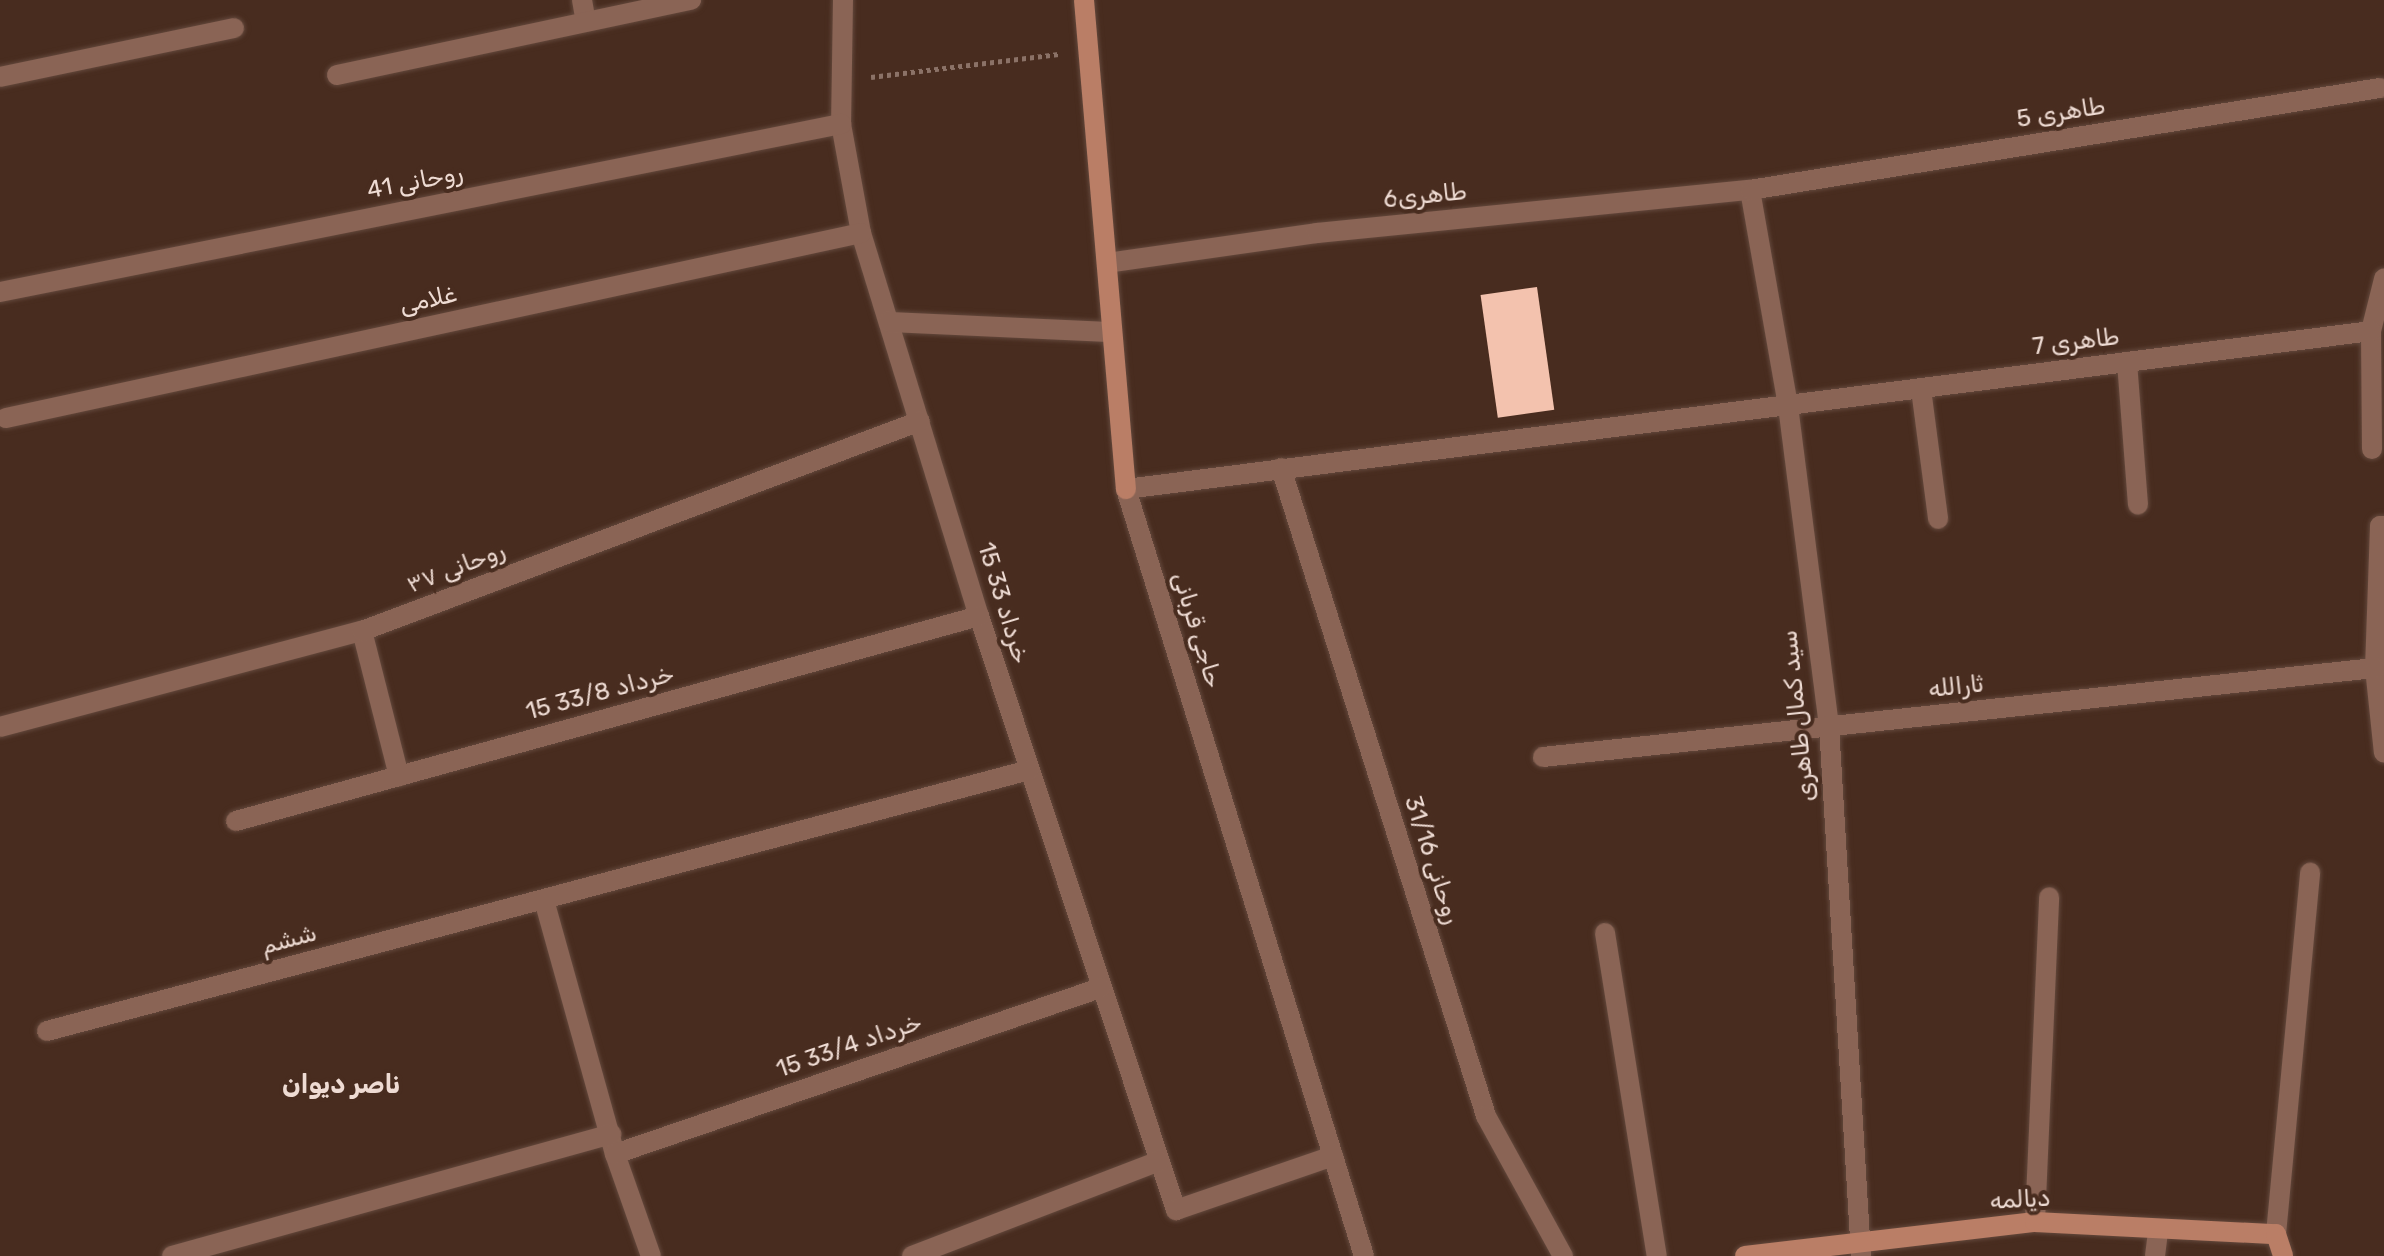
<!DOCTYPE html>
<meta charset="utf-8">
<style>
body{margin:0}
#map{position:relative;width:2384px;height:1256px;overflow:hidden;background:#482c1f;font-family:Rubik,Vazirmatn,sans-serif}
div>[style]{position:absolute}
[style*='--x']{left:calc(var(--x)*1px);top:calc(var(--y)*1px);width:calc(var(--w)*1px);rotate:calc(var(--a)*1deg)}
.building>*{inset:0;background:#f3c2ae;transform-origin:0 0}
.path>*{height:5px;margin-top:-2.5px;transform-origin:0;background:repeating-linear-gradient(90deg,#8b7267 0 4px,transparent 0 8px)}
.roads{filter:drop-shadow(0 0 2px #63483c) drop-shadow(0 0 2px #63483c)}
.street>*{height:20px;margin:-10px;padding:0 10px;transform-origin:10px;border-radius:10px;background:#8a6455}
.secondary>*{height:20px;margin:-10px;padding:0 10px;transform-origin:10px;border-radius:10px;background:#ba7e66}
span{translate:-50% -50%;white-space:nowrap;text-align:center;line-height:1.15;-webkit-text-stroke:8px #482c1f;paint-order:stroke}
.street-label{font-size:24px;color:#eedbd3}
.neighbourhood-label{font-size:26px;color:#eedbd3;font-weight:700}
</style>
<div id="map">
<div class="building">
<div style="left:1537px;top:287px;width:124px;height:57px;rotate:82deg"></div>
</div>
<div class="path">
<div style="--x:871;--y:77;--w:189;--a:-7"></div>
</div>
<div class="roads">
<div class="street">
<div style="--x:582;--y:0;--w:22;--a:80"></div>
<div style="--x:843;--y:0;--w:124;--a:90.9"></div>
<div style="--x:841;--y:124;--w:111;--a:79.6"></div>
<div style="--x:861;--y:233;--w:401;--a:72.9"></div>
<div style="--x:979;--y:616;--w:626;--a:71.65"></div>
<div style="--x:1176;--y:1210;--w:166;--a:-19"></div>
<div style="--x:337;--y:75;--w:362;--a:-12"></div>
<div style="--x:0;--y:77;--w:239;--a:-11.8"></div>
<div style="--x:1750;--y:190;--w:219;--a:80"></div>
<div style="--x:1788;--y:406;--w:323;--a:82.7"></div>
<div style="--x:1829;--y:726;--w:531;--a:86.54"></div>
<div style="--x:1107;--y:263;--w:212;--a:-8.1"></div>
<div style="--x:1317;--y:233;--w:435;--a:-5.7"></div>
<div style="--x:1750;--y:190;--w:638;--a:-9.2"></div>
<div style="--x:0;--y:292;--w:858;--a:-11.3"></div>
<div style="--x:889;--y:322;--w:221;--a:2.6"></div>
<div style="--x:2127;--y:362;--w:143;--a:85.6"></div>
<div style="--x:1921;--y:389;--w:131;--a:82.5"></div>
<div style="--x:6;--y:418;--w:875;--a:-12.21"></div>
<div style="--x:2372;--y:449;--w:118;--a:-90.5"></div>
<div style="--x:2371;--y:331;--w:54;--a:-76"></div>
<div style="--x:1281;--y:468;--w:680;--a:72.44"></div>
<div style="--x:1486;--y:1116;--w:160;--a:61.2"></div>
<div style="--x:2384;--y:526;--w:4;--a:180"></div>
<div style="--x:2380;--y:526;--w:142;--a:92"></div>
<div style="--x:2375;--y:668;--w:85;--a:84"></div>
<div style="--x:362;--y:631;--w:150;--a:75.7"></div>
<div style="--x:0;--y:727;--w:375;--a:-14.9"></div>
<div style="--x:362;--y:631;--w:596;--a:-20.62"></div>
<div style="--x:1543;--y:757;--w:837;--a:-6.11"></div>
<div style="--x:236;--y:821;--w:771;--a:-15.42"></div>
<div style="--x:544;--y:900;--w:264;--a:74.4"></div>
<div style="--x:615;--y:1154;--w:108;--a:70.6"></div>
<div style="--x:1605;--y:933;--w:327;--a:80.9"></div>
<div style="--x:47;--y:1031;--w:1016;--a:-14.88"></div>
<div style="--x:615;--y:1154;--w:513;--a:-18.89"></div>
<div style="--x:2035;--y:1222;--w:325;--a:-87.5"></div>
<div style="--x:2276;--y:1234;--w:363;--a:-84.6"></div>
<div style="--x:172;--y:1256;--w:456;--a:-15.5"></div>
<div style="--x:912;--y:1256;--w:265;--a:-21"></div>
<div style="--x:1364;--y:1256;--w:803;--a:-107.24"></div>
<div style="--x:1126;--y:489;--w:1255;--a:-7.23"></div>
<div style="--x:2155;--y:1256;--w:26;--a:-83"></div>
</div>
<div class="secondary">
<div style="--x:1084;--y:0;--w:491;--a:85.1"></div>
<div style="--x:1745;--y:1256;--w:292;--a:-6.7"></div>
<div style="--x:2035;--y:1222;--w:241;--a:2.9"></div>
<div style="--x:2276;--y:1234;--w:23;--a:72"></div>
</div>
</div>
<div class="street-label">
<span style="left:2061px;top:113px;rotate:-9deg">طاهری 5</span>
<span style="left:415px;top:182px;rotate:-11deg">روحانی 41</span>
<span style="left:1425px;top:196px;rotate:-6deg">طاهری6</span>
<span style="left:428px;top:300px;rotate:-12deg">غلامی</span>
<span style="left:2076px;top:342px;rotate:-7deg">طاهری 7</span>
<span style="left:456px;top:568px;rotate:-21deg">روحانی ۳۷</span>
<span style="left:1003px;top:603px;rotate:73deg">15 خرداد 33</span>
<span style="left:1197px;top:630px;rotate:73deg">حاجی قربانی</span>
<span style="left:1956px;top:687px;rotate:-6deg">ثارالله</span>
<span style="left:600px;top:693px;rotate:-15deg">15 خرداد 33/8</span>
<span style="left:1798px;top:716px;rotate:-96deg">سید کمال طاهری</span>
<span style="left:1432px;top:860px;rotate:72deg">روحانی 31/16</span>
<span style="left:289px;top:940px;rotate:-15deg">ششم</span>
<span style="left:849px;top:1046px;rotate:-19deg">15 خرداد 33/4</span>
<span style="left:2020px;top:1200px;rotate:-3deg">دیالمه</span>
</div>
<div class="neighbourhood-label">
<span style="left:341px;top:1085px">ناصر دیوان</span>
</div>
</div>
